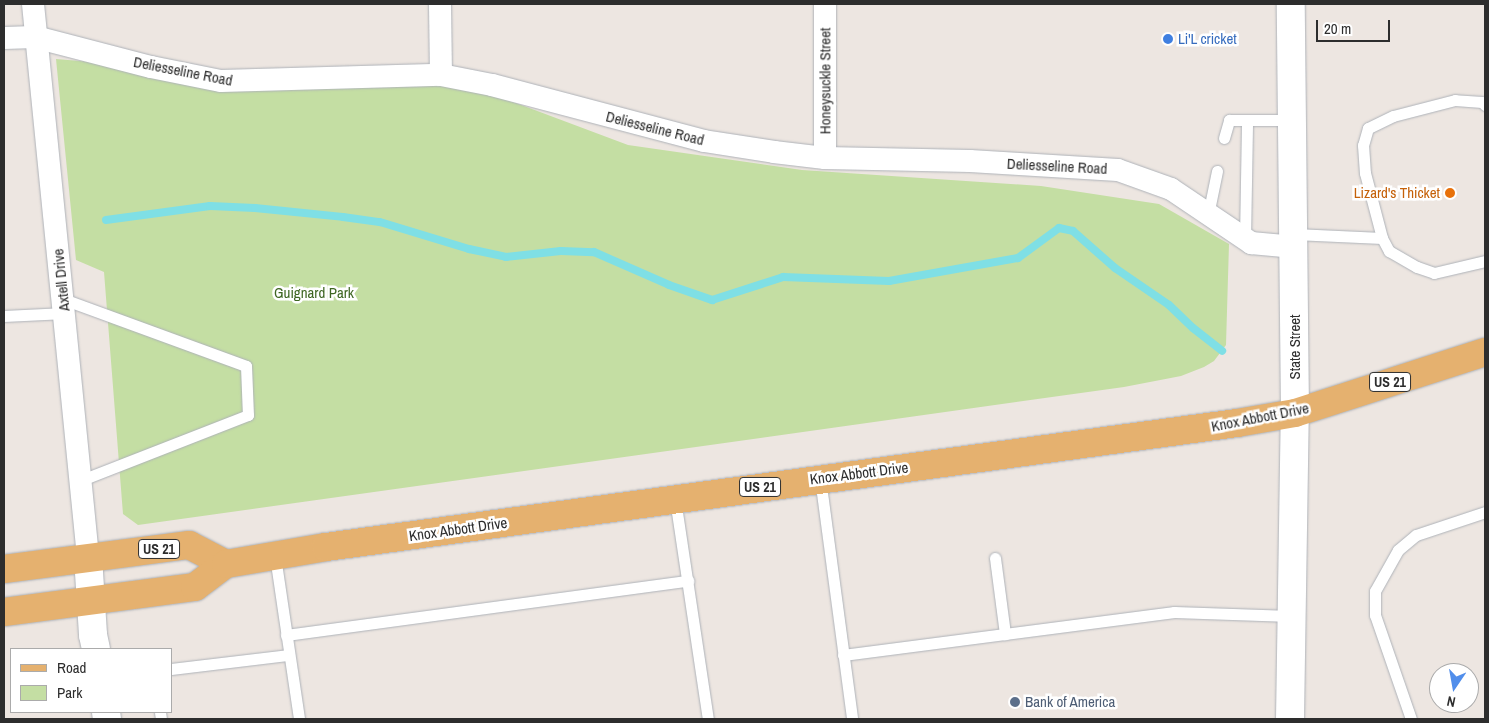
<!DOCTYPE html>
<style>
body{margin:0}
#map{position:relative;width:1489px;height:723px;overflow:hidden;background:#ede6e1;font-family:"Archivo Narrow",sans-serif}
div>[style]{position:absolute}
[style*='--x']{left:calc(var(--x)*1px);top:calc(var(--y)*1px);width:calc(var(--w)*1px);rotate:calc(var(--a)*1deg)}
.green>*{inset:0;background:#c4dea3}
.stream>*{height:8px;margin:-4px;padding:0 4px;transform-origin:4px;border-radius:4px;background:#7fdfe5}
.roads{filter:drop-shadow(0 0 1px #aeb2b8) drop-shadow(0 0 1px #aeb2b8)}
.service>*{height:11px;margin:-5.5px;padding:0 5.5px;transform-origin:5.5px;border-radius:5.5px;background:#fff}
.minor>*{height:22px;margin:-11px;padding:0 11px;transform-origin:11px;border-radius:11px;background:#fff}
.tertiary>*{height:28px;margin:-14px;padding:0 14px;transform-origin:14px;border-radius:14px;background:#fff}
.secondary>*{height:28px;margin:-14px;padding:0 14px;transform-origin:14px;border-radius:14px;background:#fff}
.primary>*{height:28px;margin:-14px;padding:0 14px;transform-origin:14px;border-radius:14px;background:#e5b16f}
.dots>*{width:14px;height:14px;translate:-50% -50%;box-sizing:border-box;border:2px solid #fff;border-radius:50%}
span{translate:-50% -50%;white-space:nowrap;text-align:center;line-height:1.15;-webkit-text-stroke:5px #fff;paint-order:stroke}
.shield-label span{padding:1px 4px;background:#fff;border:1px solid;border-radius:4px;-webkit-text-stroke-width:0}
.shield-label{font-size:14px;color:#2d2d2d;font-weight:700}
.shop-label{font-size:15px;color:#366cbe}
.left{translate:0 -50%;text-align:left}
.street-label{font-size:15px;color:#2d2d2d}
.food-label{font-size:15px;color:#c56008}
.right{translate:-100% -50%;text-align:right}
.park-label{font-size:15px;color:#3e6622}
.service-label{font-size:15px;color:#4e5e75}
.frame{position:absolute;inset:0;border:5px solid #2d2d2d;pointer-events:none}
.legend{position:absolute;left:10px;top:648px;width:162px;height:65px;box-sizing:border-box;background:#fff;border:1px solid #ababab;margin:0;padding:6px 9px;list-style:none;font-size:15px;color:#2d2d2d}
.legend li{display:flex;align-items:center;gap:10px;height:25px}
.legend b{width:25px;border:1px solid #ababab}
.north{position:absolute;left:1429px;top:663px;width:50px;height:50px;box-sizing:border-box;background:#fff;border:1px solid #ababab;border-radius:50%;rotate:192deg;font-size:14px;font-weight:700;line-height:20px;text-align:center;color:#2d2d2d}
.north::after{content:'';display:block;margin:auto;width:18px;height:22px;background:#518eeb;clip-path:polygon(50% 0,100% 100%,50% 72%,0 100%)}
.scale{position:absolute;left:1316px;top:20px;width:74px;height:22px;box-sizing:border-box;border:2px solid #2d2d2d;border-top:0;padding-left:6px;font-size:15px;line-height:18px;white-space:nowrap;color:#2d2d2d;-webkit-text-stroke:4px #fff;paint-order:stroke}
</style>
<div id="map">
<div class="green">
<div style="clip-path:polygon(56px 59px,151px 67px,229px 91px,441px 75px,628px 145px,802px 170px,1041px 186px,1159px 204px,1229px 244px,1226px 345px,1214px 361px,1204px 367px,1181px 376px,1124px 387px,138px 525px,123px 514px,104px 272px,76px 260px)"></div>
</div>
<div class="stream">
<div style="--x:106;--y:220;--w:105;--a:-7.7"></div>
<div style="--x:210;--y:206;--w:45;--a:2.5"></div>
<div style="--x:255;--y:208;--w:88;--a:5.8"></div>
<div style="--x:343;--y:217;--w:37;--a:8"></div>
<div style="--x:380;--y:222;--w:93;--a:16.9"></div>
<div style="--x:469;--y:249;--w:38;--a:12"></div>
<div style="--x:506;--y:257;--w:55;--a:-6.2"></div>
<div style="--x:561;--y:251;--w:33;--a:2"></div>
<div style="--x:594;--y:252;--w:82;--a:23.7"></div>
<div style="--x:669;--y:285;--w:46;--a:19.2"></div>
<div style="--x:712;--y:300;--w:75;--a:-17.9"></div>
<div style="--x:783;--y:277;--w:106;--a:2.2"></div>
<div style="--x:889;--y:281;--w:131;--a:-10.1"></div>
<div style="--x:1018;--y:258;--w:51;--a:-36.2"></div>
<div style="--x:1059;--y:228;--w:14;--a:12"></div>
<div style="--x:1073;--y:231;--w:56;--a:41.4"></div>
<div style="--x:1115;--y:268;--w:65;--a:34.4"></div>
<div style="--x:1169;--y:305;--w:33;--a:44"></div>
<div style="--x:1193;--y:328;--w:37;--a:38"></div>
</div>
<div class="roads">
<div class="service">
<div style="--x:1485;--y:105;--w:4;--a:-135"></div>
<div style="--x:1482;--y:102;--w:27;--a:-176"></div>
<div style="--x:1455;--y:100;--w:64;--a:165.5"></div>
<div style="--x:1393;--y:116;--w:28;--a:154"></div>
<div style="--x:1368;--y:128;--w:18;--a:106"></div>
<div style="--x:1363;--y:145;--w:28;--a:86"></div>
<div style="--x:1365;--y:173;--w:67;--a:75.3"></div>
<div style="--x:1382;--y:238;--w:15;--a:62"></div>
<div style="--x:1389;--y:251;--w:32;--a:30"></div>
<div style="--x:1417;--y:267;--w:18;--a:19"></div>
<div style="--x:1434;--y:273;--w:52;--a:-13.2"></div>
<div style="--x:1224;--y:138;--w:19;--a:-74"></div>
<div style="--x:1229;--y:120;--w:63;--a:0"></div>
<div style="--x:1208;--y:215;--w:45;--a:-78.4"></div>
<div style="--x:1294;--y:234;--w:88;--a:2.6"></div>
<div style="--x:1245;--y:239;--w:119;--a:-89"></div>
<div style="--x:63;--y:299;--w:195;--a:20.1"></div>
<div style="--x:246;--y:366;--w:49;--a:87.7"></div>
<div style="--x:248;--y:415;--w:179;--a:158.7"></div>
<div style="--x:4;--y:316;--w:61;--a:-2.8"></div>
<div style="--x:820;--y:478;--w:243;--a:82.4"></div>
<div style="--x:675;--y:499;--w:222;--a:81.5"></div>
<div style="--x:275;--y:556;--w:165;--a:81.6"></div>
<div style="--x:995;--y:558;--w:77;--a:82.5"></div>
<div style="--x:286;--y:635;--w:406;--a:-7.7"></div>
<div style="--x:843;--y:655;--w:334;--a:-7.4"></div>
<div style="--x:1174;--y:612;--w:117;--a:2"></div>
<div style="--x:171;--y:669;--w:119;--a:-6.8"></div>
<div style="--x:160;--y:712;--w:7;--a:82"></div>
<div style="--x:1411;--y:719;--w:110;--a:-109.1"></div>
<div style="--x:1375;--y:615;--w:24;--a:-90"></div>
<div style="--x:1375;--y:591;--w:47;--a:-60.7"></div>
<div style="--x:1398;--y:550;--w:23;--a:-40"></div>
<div style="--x:1416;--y:535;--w:73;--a:-18.4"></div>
</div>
<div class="minor">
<div style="--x:33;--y:4;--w:556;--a:84.32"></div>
<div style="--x:440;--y:4;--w:71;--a:89.2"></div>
<div style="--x:825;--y:4;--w:154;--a:90"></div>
<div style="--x:4;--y:38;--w:31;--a:-2"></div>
<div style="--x:35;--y:37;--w:120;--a:14.5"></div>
<div style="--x:151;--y:67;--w:71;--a:11.3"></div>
<div style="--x:221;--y:81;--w:220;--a:-1.6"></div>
<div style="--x:441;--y:75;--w:52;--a:11.1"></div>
<div style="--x:492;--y:85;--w:219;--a:14.8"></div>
<div style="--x:704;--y:141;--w:71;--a:8.9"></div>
<div style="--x:774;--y:152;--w:51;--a:6.7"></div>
<div style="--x:825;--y:158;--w:145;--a:1.2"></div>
<div style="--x:970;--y:161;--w:148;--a:3.5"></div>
<div style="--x:1118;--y:170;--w:56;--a:19.7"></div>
<div style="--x:1171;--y:189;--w:97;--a:34"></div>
<div style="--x:1251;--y:243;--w:44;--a:5.2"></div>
</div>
<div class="tertiary">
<div style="--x:88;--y:557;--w:78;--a:86.3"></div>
<div style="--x:93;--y:635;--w:14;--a:78"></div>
<div style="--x:106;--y:712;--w:7;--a:82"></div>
</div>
<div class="secondary">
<div style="--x:1290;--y:719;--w:306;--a:-89.1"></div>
<div style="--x:1295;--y:413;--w:409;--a:-90.6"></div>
</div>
<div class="primary">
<div style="--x:4;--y:569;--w:187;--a:-7.4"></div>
<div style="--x:189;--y:545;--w:42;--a:27.2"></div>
<div style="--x:4;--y:612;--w:193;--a:-7.5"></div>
<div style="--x:195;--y:587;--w:39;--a:-37"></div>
<div style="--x:226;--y:564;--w:101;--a:-9.6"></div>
<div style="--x:326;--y:547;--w:919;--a:-7.75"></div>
<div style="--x:1237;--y:423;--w:59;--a:-9.8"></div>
<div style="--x:1295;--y:413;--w:200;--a:-17.8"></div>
</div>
</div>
<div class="dots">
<div style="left:1168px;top:39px;background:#3f7fe0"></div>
<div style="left:1450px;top:193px;background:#e8710a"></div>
<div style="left:1015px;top:702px;background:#5c6f8a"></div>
</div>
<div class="shield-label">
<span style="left:1390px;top:382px">US 21</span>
<span style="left:760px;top:487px">US 21</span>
<span style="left:159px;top:549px">US 21</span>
</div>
<div class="shop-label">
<span class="left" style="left:1178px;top:39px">Li'L cricket</span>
</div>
<div class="street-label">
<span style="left:183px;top:71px;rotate:11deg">Deliesseline Road</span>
<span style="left:825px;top:81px;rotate:-90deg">Honeysuckle Street</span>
<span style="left:655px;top:128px;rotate:14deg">Deliesseline Road</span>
<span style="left:1057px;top:166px;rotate:3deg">Deliesseline Road</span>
<span style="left:61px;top:280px;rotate:-96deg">Axtell Drive</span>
<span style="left:1295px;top:347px;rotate:-90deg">State Street</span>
<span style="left:1260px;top:417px;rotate:-11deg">Knox Abbott Drive</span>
<span style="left:859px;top:473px;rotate:-7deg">Knox Abbott Drive</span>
<span style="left:458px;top:529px;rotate:-8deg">Knox Abbott Drive</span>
</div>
<div class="food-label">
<span class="right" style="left:1440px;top:193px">Lizard's Thicket</span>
</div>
<div class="park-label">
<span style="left:314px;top:293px">Guignard Park</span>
</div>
<div class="service-label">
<span class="left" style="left:1025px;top:702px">Bank of America</span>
</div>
<div class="frame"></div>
<ul class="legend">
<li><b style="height:6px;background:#e5b16f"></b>Road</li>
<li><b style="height:14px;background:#c4dea3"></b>Park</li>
</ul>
<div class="north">N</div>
<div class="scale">20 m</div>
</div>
